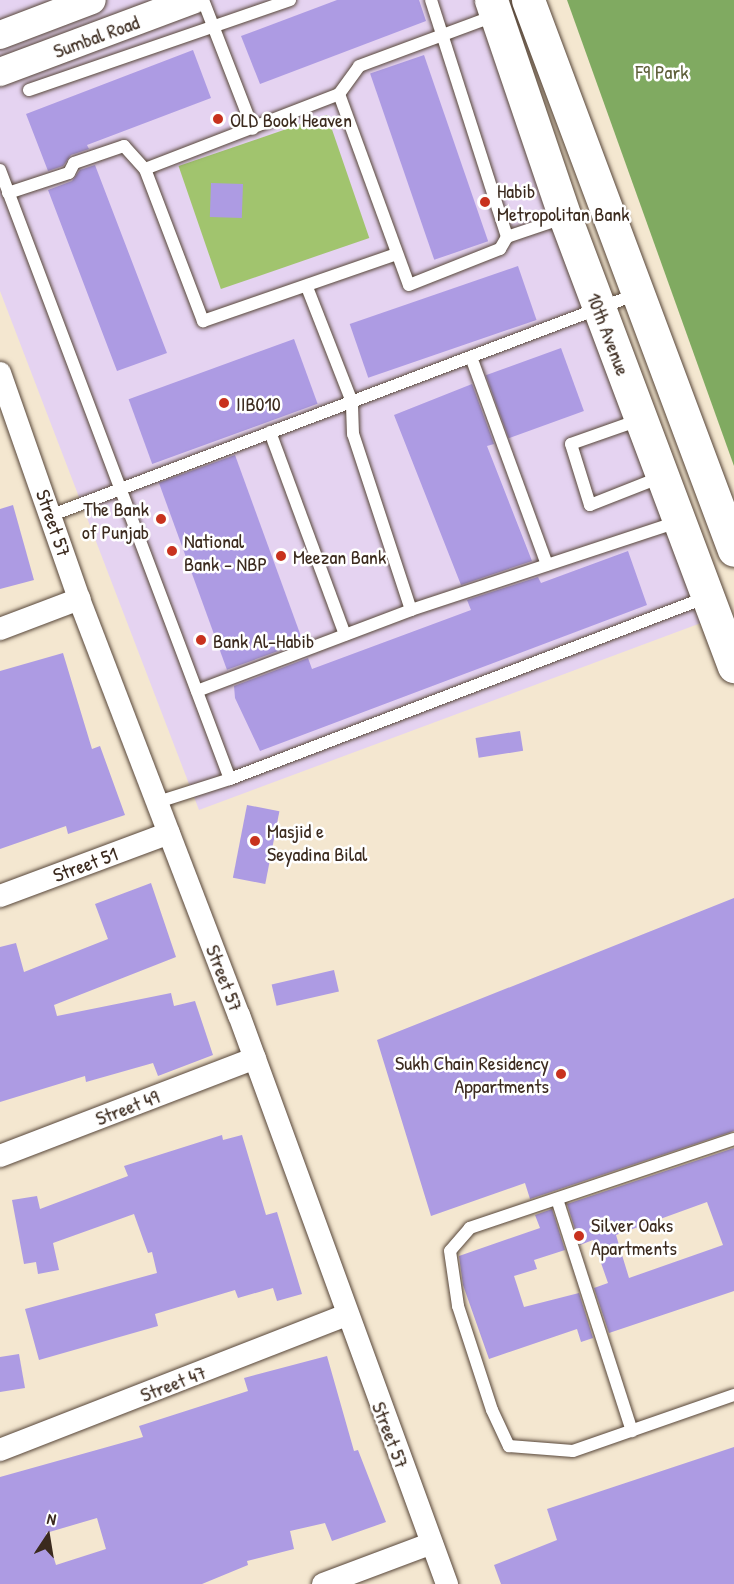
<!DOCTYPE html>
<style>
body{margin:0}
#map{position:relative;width:734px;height:1584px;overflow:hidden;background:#f4e7d0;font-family:"Patrick Hand",sans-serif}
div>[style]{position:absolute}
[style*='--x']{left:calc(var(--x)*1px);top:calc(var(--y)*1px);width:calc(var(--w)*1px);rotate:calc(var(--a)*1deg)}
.built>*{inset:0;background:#e5d3f1}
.green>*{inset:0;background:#a1c46e;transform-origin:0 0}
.forest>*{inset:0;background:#80aa61}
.building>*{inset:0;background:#ad9be3;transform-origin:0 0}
.roads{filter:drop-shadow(0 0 2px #574639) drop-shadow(0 0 2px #574639)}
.service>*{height:12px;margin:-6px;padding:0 6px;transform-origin:6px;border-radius:6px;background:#fff}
.minor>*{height:22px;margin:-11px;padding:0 11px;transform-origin:11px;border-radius:11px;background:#fff}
.tertiary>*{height:28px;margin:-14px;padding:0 14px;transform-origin:14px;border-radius:14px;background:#fff}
.secondary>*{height:33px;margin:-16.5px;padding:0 16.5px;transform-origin:16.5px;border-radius:16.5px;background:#fff}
.dots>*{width:16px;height:16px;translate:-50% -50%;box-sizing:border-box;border:3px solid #fff;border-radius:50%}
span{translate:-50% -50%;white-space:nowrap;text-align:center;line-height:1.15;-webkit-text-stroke:5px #fff;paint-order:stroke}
.street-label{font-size:20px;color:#3b2a1e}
.park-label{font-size:20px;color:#5f603a}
.poi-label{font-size:20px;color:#3b2a1e}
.left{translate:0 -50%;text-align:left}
.right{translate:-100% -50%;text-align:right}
.north{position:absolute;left:18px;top:1506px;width:60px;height:60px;-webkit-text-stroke:4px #fff;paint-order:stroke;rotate:12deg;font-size:16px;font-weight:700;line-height:24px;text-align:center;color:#3b2a1e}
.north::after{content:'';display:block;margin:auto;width:21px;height:27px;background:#3b2a1e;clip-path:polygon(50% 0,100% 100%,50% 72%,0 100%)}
</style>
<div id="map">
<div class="built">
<div style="clip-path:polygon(0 0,478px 0,701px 623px,199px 810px,0 291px)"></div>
</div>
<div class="green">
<div style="left:327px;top:115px;width:130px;height:157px;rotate:71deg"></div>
</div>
<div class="forest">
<div style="clip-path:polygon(567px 0,734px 0,734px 466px)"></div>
</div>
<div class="building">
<div style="clip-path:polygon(337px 0,419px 0,426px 21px,260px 84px,241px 36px)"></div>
<div style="clip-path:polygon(193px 50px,211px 98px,87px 145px,89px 149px,71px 155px,63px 166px,48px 171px,26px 114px)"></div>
<div style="left:424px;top:55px;width:197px;height:57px;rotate:71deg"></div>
<div style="clip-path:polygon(95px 165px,167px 353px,117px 371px,48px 190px,72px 181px,80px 170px)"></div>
<div style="left:211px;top:183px;width:32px;height:34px;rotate:2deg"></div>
<div style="left:518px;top:266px;width:57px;height:178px;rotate:71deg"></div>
<div style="left:294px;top:339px;width:69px;height:176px;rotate:70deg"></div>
<div style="left:561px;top:348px;width:67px;height:80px;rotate:70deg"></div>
<div style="clip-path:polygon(472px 384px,494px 444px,487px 446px,532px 561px,461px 585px,394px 415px)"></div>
<div style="left:235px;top:455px;width:199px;height:81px;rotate:70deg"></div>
<div style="clip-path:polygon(13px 505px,34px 580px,0 589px,0 509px)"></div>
<div style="clip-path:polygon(628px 551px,647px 605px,260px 751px,235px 698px,234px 686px,308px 658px,312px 669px,471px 610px,467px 600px,538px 577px,541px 583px)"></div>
<div style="clip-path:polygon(63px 653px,92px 749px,100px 746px,125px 815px,68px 834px,66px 826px,0 849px,0 671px)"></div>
<div style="left:520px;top:731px;width:20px;height:45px;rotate:81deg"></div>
<div style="left:247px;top:805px;width:33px;height:74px;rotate:11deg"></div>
<div style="clip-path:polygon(151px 883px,176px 957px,54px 1005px,57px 1016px,171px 993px,174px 1006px,195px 1001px,213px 1055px,158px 1076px,153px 1063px,86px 1082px,85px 1076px,0 1102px,0 947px,16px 943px,24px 972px,108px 939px,95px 904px)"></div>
<div style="clip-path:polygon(734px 898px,734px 1131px,530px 1199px,525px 1183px,431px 1216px,377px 1040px)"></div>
<div style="left:334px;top:970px;width:22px;height:64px;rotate:77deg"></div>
<div style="clip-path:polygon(222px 1135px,223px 1140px,242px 1135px,266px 1215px,277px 1212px,302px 1294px,277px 1301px,273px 1288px,238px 1298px,235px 1290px,155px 1314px,158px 1326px,39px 1360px,25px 1309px,157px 1273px,152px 1252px,148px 1253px,134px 1214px,53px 1243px,59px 1270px,38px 1274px,36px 1262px,24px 1264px,12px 1200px,37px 1196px,40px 1209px,128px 1176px,124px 1166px)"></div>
<div style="clip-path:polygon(evenodd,734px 1148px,734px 1291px,609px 1333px,594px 1288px,608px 1283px,593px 1240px,580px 1245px,567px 1204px,734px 1148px,707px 1202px,723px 1245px,629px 1278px,616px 1235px,707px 1202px)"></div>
<div style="clip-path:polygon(552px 1209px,565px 1250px,534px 1260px,537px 1269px,514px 1276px,524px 1307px,579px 1293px,593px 1338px,581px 1342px,577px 1329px,489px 1359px,463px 1285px,459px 1256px,540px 1228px,535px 1215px)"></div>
<div style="clip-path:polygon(19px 1354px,25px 1388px,0 1392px,0 1357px)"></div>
<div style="clip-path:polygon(evenodd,327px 1356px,354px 1451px,358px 1450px,386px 1522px,332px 1541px,325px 1523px,290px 1531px,294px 1549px,247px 1561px,248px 1565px,202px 1584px,0 1584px,0 1477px,143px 1437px,139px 1426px,248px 1391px,244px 1378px,327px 1356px,97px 1518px,106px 1549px,56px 1565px,46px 1533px,97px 1518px)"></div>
<div style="clip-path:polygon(734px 1447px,734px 1584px,501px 1584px,494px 1565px,557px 1540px,547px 1509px)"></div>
</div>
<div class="roads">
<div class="service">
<div style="--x:203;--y:0;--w:138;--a:68.8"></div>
<div style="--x:431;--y:0;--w:249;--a:72.2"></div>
<div style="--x:507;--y:237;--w:59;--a:-18.7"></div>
<div style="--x:29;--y:90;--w:276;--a:-19"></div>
<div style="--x:339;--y:94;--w:203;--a:69.9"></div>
<div style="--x:409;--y:285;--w:98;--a:-21.6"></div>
<div style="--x:500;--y:249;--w:14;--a:-60"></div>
<div style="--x:145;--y:169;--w:208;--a:-21.1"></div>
<div style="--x:339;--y:94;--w:34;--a:-54"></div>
<div style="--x:359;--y:66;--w:144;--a:-20.3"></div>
<div style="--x:0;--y:170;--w:651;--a:69.31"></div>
<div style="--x:8;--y:193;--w:64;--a:-18.2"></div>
<div style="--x:69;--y:173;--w:11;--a:-63"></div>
<div style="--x:74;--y:163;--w:53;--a:-18.8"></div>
<div style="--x:124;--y:146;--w:31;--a:48"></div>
<div style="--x:145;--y:169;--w:163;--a:69.1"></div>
<div style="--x:203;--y:321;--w:205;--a:-19.1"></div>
<div style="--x:471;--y:357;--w:221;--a:69.9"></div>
<div style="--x:639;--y:420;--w:72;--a:160.6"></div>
<div style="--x:571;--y:444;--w:64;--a:72.7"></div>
<div style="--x:590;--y:505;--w:76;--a:-21.5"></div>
<div style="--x:270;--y:432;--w:216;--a:69.7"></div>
<div style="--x:52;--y:515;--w:625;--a:-20.7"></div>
<div style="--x:411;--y:610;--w:280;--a:-18.3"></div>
<div style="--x:197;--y:691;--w:229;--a:-20.7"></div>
<div style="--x:411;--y:610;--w:185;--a:-108.2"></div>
<div style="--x:353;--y:434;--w:32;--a:-92"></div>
<div style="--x:352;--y:402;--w:123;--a:-111.4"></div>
<div style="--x:158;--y:802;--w:76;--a:-17.7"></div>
<div style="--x:230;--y:779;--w:511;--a:-20.88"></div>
<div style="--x:734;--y:1139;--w:279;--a:161.4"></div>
<div style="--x:470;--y:1228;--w:30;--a:131"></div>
<div style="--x:450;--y:1251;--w:56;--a:81.7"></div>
<div style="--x:458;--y:1306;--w:109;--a:71.9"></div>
<div style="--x:492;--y:1410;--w:40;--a:65"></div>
<div style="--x:509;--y:1446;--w:64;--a:4.5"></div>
<div style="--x:573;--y:1451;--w:170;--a:-19.2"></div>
<div style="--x:557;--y:1199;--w:244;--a:72.1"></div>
</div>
<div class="minor">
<div style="--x:0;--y:373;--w:239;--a:70.7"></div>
<div style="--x:79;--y:599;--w:446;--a:69"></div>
<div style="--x:239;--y:1015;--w:606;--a:69.92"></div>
<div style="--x:0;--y:629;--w:85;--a:-20.8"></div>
<div style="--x:0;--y:896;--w:180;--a:-20.4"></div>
<div style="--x:0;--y:1156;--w:273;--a:-21"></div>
<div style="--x:0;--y:1450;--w:371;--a:-21.3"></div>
<div style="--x:323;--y:1584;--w:116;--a:-20.6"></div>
</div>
<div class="tertiary">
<div style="--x:0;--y:35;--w:98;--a:-20.8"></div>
<div style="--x:0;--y:72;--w:206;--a:-20.5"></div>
</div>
<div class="secondary">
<div style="--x:491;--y:0;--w:229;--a:71.2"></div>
<div style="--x:565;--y:217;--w:480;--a:69.4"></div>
<div style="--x:528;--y:0;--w:587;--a:69.47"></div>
</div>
</div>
<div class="dots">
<div style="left:218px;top:119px;background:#c8321e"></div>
<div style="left:485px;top:202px;background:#c8321e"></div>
<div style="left:224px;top:403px;background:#c8321e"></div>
<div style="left:161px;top:519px;background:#c8321e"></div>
<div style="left:172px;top:551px;background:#c8321e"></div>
<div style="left:281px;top:556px;background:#c8321e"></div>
<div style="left:201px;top:640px;background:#c8321e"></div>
<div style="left:255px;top:841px;background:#c8321e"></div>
<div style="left:561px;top:1074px;background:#c8321e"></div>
<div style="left:579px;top:1236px;background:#c8321e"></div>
</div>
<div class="street-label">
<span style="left:96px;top:36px;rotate:-20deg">Sumbal Road</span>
<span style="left:609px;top:334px;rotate:69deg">10th Avenue</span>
<span style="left:54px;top:523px;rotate:71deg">Street 57</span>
<span style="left:85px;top:864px;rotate:-20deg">Street 51</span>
<span style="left:225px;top:978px;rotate:69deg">Street 57</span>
<span style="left:127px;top:1107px;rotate:-21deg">Street 49</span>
<span style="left:173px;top:1383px;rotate:-21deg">Street 47</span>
<span style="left:391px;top:1435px;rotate:69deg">Street 57</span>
</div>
<div class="park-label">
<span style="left:662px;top:71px">F9 Park</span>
</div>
<div class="poi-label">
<span class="left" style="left:230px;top:119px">OLD Book Heaven</span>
<span class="left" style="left:497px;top:202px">Habib<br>Metropolitan Bank</span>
<span class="left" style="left:236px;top:403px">IIB010</span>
<span class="right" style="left:149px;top:520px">The Bank<br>of Punjab</span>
<span class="left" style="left:184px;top:552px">National<br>Bank - NBP</span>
<span class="left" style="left:293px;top:556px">Meezan Bank</span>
<span class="left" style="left:213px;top:640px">Bank Al-Habib</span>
<span class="left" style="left:267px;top:842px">Masjid e<br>Seyadina Bilal</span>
<span class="right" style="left:549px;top:1074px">Sukh Chain Residency<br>Appartments</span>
<span class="left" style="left:591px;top:1236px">Silver Oaks<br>Apartments</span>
</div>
<div class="north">N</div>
</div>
